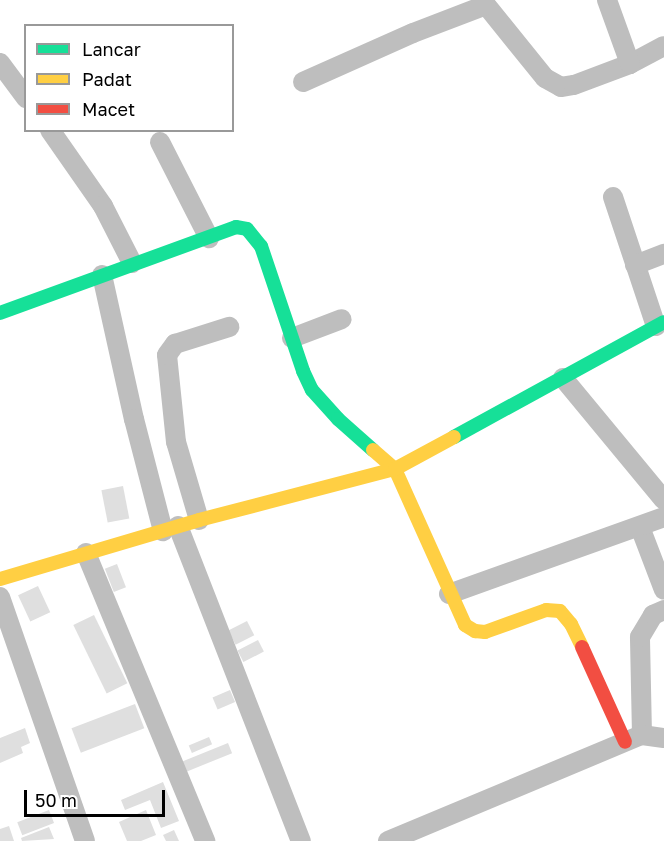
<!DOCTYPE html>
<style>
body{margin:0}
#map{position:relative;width:664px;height:841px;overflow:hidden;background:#fff;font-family:"Golos Text",sans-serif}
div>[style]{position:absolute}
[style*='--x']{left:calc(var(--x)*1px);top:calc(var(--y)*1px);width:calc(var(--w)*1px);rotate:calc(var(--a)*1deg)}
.building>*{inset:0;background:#dfdfdf;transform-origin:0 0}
.street>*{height:20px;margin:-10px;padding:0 10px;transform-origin:10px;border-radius:10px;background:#bebebe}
.fast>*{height:14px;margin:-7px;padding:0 7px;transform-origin:7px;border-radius:7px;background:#16e098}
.slow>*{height:14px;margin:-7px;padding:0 7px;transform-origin:7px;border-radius:7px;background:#ffcf43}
.jam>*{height:14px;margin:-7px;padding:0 7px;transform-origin:7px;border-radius:7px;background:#f24e42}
span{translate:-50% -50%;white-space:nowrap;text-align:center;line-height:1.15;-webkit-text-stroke:6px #fff;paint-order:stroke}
.legend{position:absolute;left:24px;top:24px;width:210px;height:108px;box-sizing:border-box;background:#fff;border:2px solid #999;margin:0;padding:8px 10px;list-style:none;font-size:18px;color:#000}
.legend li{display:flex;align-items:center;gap:12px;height:30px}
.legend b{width:30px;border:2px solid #999}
.scale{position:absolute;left:24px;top:790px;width:141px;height:27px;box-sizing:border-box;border:3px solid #000;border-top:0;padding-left:8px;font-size:18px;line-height:21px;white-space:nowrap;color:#000;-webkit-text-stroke:4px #fff;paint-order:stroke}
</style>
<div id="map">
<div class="building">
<div style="left:123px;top:486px;width:33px;height:22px;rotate:79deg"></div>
<div style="left:117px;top:564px;width:25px;height:13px;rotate:69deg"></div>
<div style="left:38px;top:586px;width:29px;height:22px;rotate:65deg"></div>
<div style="left:94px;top:615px;width:76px;height:23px;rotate:64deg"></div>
<div style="left:247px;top:621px;width:16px;height:21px;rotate:63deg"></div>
<div style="left:258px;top:640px;width:13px;height:23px;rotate:63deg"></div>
<div style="left:230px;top:690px;width:13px;height:19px;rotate:67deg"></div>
<div style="left:135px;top:704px;width:26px;height:68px;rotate:69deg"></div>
<div style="clip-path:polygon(25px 728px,30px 743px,21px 747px,23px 753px,0 763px,0 738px)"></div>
<div style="left:209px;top:737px;width:8px;height:22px;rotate:67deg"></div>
<div style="left:228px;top:743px;width:11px;height:52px;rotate:68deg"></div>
<div style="clip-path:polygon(163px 782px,179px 821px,161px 828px,150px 800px,125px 810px,121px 800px)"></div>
<div style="left:49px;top:810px;width:14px;height:34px;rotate:69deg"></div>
<div style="clip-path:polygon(146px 810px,156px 835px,141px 841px,127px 841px,119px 822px)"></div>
<div style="clip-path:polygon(9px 826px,14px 841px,0 841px,0 829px)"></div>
<div style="clip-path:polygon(49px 827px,54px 839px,22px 841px,21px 838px)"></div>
<div style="clip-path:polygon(174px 830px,179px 841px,166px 841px,163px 835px)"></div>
</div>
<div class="street">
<div style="--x:482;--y:0;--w:100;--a:51.1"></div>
<div style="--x:545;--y:78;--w:18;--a:29"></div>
<div style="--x:561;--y:87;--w:13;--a:-9"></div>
<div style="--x:574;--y:85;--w:60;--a:-20.6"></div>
<div style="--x:630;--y:64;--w:38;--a:-28"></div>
<div style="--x:607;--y:0;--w:68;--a:70.2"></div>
<div style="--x:0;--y:63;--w:44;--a:53.4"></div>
<div style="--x:303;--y:82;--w:120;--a:-24"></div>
<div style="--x:413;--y:33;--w:78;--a:-21"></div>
<div style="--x:50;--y:130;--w:93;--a:55.1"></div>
<div style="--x:103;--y:206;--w:64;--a:63"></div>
<div style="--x:160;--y:142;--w:108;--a:63"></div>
<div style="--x:613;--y:197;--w:136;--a:71.6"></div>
<div style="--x:635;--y:265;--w:31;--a:-21"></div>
<div style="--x:102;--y:275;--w:148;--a:77.5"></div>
<div style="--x:134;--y:419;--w:116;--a:75.5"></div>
<div style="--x:292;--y:338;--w:53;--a:-20.8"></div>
<div style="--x:563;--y:378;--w:158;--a:50.4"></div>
<div style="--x:199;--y:520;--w:81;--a:-106.4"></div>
<div style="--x:176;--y:442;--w:87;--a:-95.9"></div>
<div style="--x:167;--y:355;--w:14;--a:-54"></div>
<div style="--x:175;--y:344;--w:57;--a:-17.5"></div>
<div style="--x:178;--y:526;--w:338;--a:68.7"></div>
<div style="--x:640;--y:527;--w:67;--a:69.1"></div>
<div style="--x:86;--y:553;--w:312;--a:67.5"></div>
<div style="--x:449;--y:594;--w:228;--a:-19.7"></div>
<div style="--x:0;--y:597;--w:258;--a:70.8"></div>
<div style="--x:642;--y:735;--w:98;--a:-91.2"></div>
<div style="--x:640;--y:637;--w:26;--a:-59"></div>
<div style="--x:653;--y:615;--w:12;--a:-24"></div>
<div style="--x:388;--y:841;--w:275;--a:-22.7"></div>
<div style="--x:642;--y:735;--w:22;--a:8"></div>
</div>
<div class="fast">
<div style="--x:0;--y:313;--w:251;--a:-20"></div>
<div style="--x:236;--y:227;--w:11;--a:10"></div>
<div style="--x:247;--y:229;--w:22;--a:51"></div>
<div style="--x:261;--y:246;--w:132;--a:71.4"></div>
<div style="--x:303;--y:371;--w:21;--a:65"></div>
<div style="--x:312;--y:390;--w:39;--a:48"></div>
<div style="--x:338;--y:419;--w:47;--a:41.5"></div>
<div style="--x:454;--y:437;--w:239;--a:-28.7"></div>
</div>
<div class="slow">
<div style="--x:373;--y:450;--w:29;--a:41"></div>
<div style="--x:395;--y:469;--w:171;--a:65.8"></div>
<div style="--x:465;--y:625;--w:12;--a:31"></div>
<div style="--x:475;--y:631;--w:10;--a:6"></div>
<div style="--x:485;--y:632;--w:65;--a:-19.8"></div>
<div style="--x:546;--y:610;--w:14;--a:4"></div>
<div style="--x:560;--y:611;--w:17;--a:50"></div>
<div style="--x:571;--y:624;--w:25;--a:64"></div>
<div style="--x:0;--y:579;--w:208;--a:-16.5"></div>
<div style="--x:199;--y:520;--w:203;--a:-14.6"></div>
<div style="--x:395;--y:469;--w:67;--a:-28.5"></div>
</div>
<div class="jam">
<div style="--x:582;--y:647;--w:104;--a:65.6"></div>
</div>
<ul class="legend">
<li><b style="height:8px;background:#16e098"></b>Lancar</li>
<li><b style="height:8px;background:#ffcf43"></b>Padat</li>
<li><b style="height:8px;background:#f24e42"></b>Macet</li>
</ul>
<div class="scale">50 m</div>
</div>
